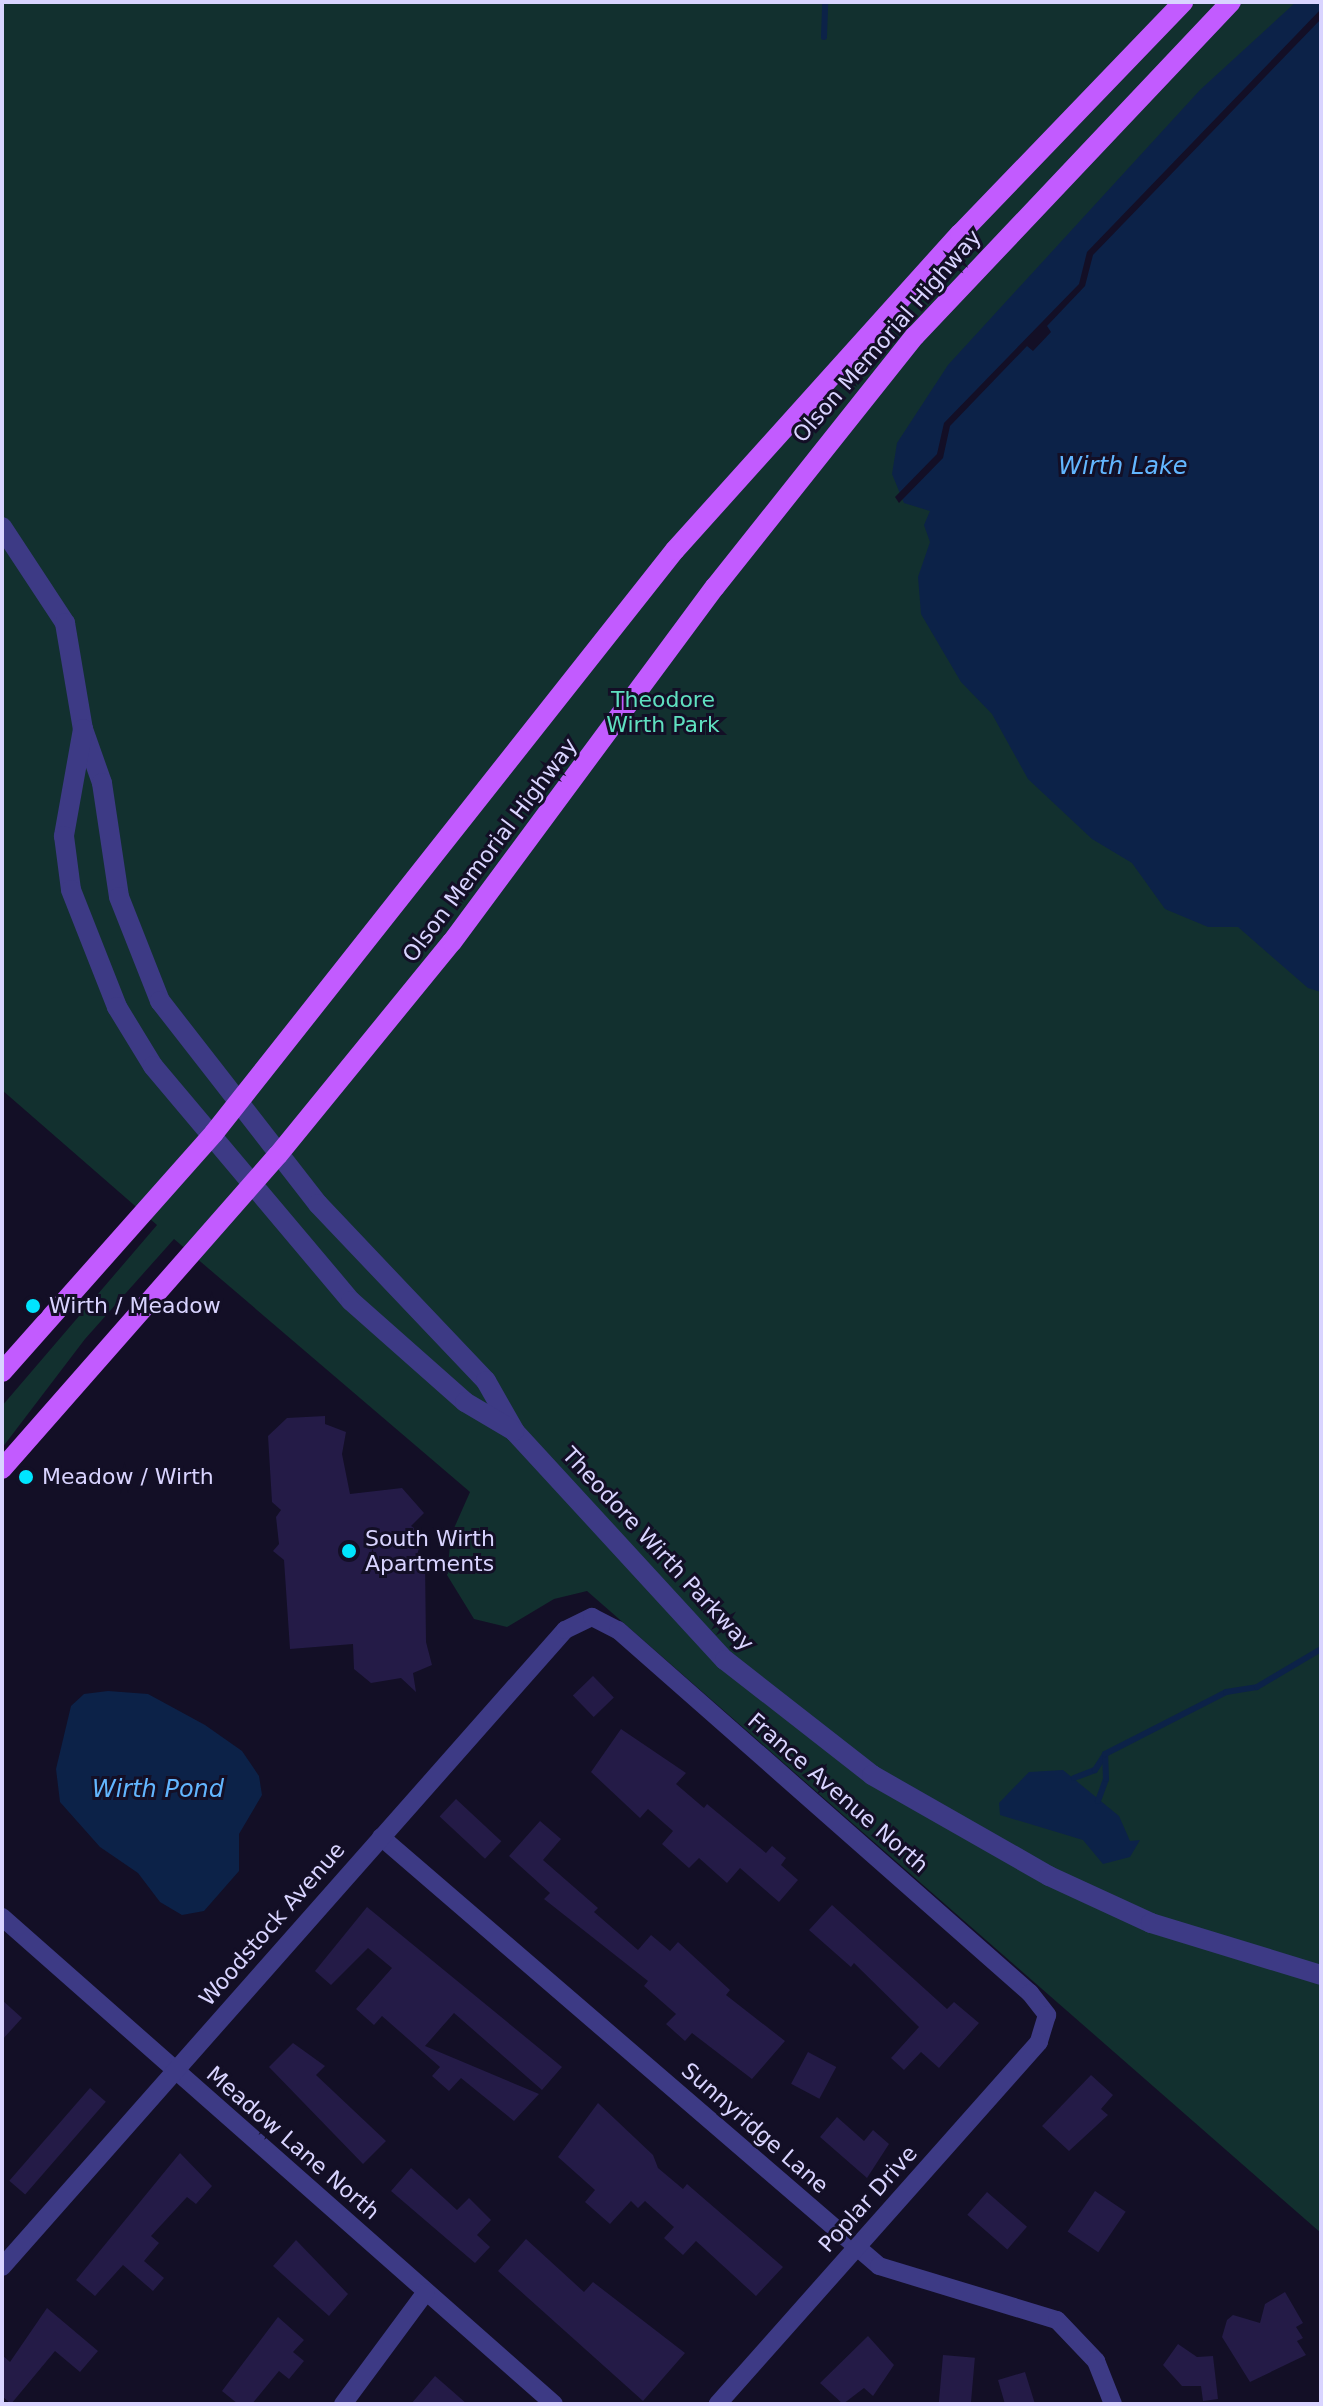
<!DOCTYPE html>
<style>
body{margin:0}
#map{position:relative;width:1323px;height:2406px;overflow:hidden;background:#130f26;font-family:"DejaVu Sans",sans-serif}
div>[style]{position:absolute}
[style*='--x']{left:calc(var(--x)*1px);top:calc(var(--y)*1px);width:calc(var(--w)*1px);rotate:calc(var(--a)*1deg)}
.green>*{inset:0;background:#12302f}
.water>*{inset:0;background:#0c2248}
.pier>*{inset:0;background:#130f26}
.stream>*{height:6px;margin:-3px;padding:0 3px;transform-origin:3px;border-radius:3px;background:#0c2248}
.building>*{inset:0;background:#241b47;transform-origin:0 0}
.minor>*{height:18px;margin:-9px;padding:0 9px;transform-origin:9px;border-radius:9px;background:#3d3a85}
.tertiary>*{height:20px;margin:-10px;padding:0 10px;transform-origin:10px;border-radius:10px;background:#3d3a85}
.primary>*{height:20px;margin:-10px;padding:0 10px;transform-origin:10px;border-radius:10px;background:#c25bff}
.dots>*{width:22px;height:22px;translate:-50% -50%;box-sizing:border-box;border:4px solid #130f26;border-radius:50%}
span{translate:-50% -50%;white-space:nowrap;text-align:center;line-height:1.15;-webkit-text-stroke:6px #130f26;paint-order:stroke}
.street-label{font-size:22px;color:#d9d4ff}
.park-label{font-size:22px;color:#5fe0c0}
.poi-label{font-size:22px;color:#d9d4ff}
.left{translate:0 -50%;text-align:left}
.water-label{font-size:24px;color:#62b6ff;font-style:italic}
.frame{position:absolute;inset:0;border:4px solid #d9d4ff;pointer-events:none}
</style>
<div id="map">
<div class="green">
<div style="clip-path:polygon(2px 2px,1321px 2px,1321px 2233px,587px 1591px,554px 1599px,507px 1627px,474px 1619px,447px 1575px,451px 1535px,470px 1492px,174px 1239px,85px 1339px,2px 1448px,2px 1406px,157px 1225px,2px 1090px)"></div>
</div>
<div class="water">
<div style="clip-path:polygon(1296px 2px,1321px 2px,1321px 992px,1308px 988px,1238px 927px,1208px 927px,1165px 909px,1132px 863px,1092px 839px,1028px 779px,992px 714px,961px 682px,921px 614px,918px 577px,930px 542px,924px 525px,930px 511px,904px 503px,892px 474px,897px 443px,948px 365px,1200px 90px)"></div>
<div style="clip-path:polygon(108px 1691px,148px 1694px,205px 1725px,242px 1751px,259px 1776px,262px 1795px,239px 1834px,239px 1871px,204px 1911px,182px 1915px,160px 1902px,138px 1873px,100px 1847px,60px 1802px,56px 1769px,71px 1706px,84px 1694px)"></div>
<div style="clip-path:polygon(1063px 1770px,1119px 1816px,1130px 1841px,1140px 1840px,1130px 1857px,1103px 1864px,1083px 1840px,1000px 1815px,999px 1803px,1029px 1772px)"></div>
</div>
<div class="pier">
<div style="clip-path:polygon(1321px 9px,1321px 19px,1093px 255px,1085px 286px,1047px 326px,1051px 332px,1033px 351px,1027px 346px,950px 426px,943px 458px,899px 503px,895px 497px,937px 454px,944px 423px,1079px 284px,1087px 252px)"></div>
</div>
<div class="stream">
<div style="--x:824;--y:37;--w:35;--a:-88"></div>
<div style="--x:1074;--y:1778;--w:22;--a:-21"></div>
<div style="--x:1095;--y:1770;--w:17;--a:-57"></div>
<div style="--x:1098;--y:1801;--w:23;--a:-70"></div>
<div style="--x:1106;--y:1779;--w:25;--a:-92"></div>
<div style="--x:1105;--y:1754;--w:136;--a:-27.1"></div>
<div style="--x:1226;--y:1692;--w:31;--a:-9"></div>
<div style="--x:1257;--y:1687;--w:74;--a:-30.7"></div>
</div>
<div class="building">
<div style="clip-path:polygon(325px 1416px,325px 1424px,346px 1432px,342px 1454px,350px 1494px,402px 1488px,424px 1513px,411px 1526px,423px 1534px,417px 1555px,425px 1562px,426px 1642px,432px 1665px,413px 1673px,416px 1692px,401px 1678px,371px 1683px,354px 1669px,353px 1644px,290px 1649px,284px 1560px,273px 1551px,279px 1544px,276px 1517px,281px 1510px,272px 1502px,268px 1436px,287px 1418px)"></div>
<div style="left:593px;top:1676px;width:30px;height:28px;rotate:46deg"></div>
<div style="clip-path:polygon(621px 1729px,686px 1773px,676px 1784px,704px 1808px,707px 1804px,766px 1853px,772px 1846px,786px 1858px,781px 1865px,798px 1880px,779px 1902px,740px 1868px,727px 1883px,699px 1858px,689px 1868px,662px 1844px,673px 1831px,648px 1809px,640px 1818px,591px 1772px)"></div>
<div style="left:456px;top:1799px;width:62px;height:24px;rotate:43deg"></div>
<div style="clip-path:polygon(540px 1821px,561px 1839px,543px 1860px,598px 1908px,594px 1912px,638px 1950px,651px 1935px,670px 1951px,678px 1942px,730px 1990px,726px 1995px,785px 2041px,752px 2079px,692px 2033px,685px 2041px,666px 2024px,676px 2014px,644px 1986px,648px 1981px,544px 1899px,550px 1893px,509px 1856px)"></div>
<div style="clip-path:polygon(832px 1905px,947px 2009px,954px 2002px,979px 2023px,939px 2068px,921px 2052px,904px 2070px,891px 2058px,919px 2027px,854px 1963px,851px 1967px,809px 1930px)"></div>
<div style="clip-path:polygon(367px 1907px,562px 2067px,542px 2090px,454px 2013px,425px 2046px,539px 2094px,514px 2121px,461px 2078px,449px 2091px,432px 2076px,440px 2067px,382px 2016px,374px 2025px,356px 2009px,392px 1968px,368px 1948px,331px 1985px,315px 1971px)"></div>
<div style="clip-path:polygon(2px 2000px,22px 2018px,2px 2040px)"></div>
<div style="clip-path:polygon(293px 2043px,325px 2066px,316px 2075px,386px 2141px,363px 2164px,269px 2067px)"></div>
<div style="left:808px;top:2052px;width:32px;height:36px;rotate:28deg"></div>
<div style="clip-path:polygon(1091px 2075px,1113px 2095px,1101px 2109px,1108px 2115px,1069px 2151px,1042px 2126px)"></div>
<div style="left:90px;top:2088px;width:21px;height:123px;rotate:41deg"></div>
<div style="clip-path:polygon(598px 2103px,653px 2155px,658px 2168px,683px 2189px,687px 2184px,783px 2267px,756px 2296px,696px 2241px,683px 2255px,664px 2238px,674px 2227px,645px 2201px,638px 2208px,631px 2201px,610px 2224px,585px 2202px,595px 2190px,558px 2157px)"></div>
<div style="clip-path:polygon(837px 2117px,864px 2141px,873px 2130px,889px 2144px,867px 2178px,820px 2137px)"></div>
<div style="clip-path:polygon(180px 2153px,212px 2186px,196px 2204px,187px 2197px,151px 2236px,159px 2243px,144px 2261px,164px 2278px,153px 2291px,123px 2265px,95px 2296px,76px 2280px)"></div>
<div style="clip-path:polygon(411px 2168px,457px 2210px,469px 2198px,491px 2220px,477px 2235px,490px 2247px,475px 2263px,391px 2191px)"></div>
<div style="left:1095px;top:2191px;width:37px;height:49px;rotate:34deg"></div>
<div style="left:987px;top:2192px;width:53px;height:30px;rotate:41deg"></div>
<div style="clip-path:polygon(526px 2239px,584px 2292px,593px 2282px,685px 2353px,643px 2401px,498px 2271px)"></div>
<div style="clip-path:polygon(296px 2240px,348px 2294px,329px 2316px,273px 2266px)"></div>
<div style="clip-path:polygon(1285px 2292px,1303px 2323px,1296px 2327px,1303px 2338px,1297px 2341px,1306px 2355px,1250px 2382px,1222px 2337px,1227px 2320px,1233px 2315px,1260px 2323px,1265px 2304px)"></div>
<div style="clip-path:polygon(47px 2308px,98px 2351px,80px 2372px,55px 2351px,11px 2404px,2px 2396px,2px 2355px,10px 2362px)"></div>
<div style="clip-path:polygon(278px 2317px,304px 2340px,293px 2352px,304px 2361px,289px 2379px,279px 2371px,252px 2404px,238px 2404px,222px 2391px)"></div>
<div style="clip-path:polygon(868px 2336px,894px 2365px,873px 2396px,864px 2388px,843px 2404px,820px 2383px)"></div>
<div style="clip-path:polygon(1178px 2344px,1197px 2357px,1213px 2356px,1218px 2399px,1203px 2401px,1201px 2386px,1182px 2386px,1163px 2365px)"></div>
<div style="left:943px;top:2355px;width:32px;height:49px;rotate:5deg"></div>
<div style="clip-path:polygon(1025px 2372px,1035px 2404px,1005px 2404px,998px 2380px)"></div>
<div style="clip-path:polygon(435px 2376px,467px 2404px,411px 2404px)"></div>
</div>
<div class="minor">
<div style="--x:381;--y:1837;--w:657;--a:40.74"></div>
<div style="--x:879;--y:2266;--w:186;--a:16.9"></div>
<div style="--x:1057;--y:2320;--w:57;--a:46.4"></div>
<div style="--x:1096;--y:2361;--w:46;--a:68.4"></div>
<div style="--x:2;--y:1917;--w:736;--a:41.42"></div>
<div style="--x:2;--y:2267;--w:850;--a:-48.53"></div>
<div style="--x:565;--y:1630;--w:30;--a:-26"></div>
<div style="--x:592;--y:1617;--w:29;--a:27"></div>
<div style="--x:618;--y:1630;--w:549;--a:41.38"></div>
<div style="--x:1030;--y:1993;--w:28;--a:52"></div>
<div style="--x:1047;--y:2015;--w:28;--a:107"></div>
<div style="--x:1039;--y:2042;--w:484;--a:131.6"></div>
<div style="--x:343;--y:2404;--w:139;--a:-53.5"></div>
</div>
<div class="tertiary">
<div style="--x:2;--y:527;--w:115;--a:56.7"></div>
<div style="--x:65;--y:623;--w:108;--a:80.4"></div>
<div style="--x:83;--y:729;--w:57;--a:70.6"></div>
<div style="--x:102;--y:783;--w:115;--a:81.5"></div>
<div style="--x:119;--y:897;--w:112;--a:68.5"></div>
<div style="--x:160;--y:1001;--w:257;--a:52.1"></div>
<div style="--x:318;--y:1204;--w:244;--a:46.5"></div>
<div style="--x:486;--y:1381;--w:59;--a:60.4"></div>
<div style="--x:515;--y:1432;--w:310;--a:47.4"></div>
<div style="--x:725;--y:1660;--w:187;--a:38"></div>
<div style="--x:872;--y:1775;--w:204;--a:29.7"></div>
<div style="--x:1049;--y:1876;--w:112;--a:24.7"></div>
<div style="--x:1151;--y:1923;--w:178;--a:17"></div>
<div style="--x:83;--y:729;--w:109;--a:100.1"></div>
<div style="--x:64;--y:836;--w:54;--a:82.6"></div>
<div style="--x:71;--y:890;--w:126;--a:68.5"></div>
<div style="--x:117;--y:1007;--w:69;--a:58.6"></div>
<div style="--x:153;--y:1066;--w:307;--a:49.9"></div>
<div style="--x:351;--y:1301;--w:152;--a:41.5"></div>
<div style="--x:465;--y:1402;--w:57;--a:30.6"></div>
</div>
<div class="primary">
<div style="--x:2;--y:1372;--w:319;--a:-48.4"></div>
<div style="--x:214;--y:1133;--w:743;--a:-51.67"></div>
<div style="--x:675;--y:550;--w:426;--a:-48"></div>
<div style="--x:960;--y:234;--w:322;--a:-46.1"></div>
<div style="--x:2;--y:1469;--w:418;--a:-48.7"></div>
<div style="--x:278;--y:1155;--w:275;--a:-50.8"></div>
<div style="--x:452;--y:942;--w:442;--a:-53.5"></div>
<div style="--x:715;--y:587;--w:321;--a:-51.5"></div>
<div style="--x:915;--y:336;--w:460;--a:-46.6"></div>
</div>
<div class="dots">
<div style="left:33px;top:1306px;background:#00e5ff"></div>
<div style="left:26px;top:1477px;background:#00e5ff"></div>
<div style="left:349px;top:1551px;background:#00e5ff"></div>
</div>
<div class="street-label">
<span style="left:887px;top:336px;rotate:-49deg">Olson Memorial Highway</span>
<span style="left:490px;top:850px;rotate:-53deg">Olson Memorial Highway</span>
<span style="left:658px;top:1549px;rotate:47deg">Theodore Wirth Parkway</span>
<span style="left:838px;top:1793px;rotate:41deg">France Avenue North</span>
<span style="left:272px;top:1924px;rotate:-49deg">Woodstock Avenue</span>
<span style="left:755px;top:2128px;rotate:41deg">Sunnyridge Lane</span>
<span style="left:293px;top:2143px;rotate:41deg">Meadow Lane North</span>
<span style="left:868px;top:2199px;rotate:-48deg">Poplar Drive</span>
</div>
<div class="park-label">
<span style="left:663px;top:712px">Theodore<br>Wirth Park</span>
</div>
<div class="poi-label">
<span class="left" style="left:49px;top:1306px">Wirth / Meadow</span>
<span class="left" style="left:42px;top:1477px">Meadow / Wirth</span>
<span class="left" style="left:365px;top:1551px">South Wirth<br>Apartments</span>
</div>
<div class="water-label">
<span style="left:1123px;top:467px">Wirth Lake</span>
<span style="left:158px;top:1790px">Wirth Pond</span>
</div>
<div class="frame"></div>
</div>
